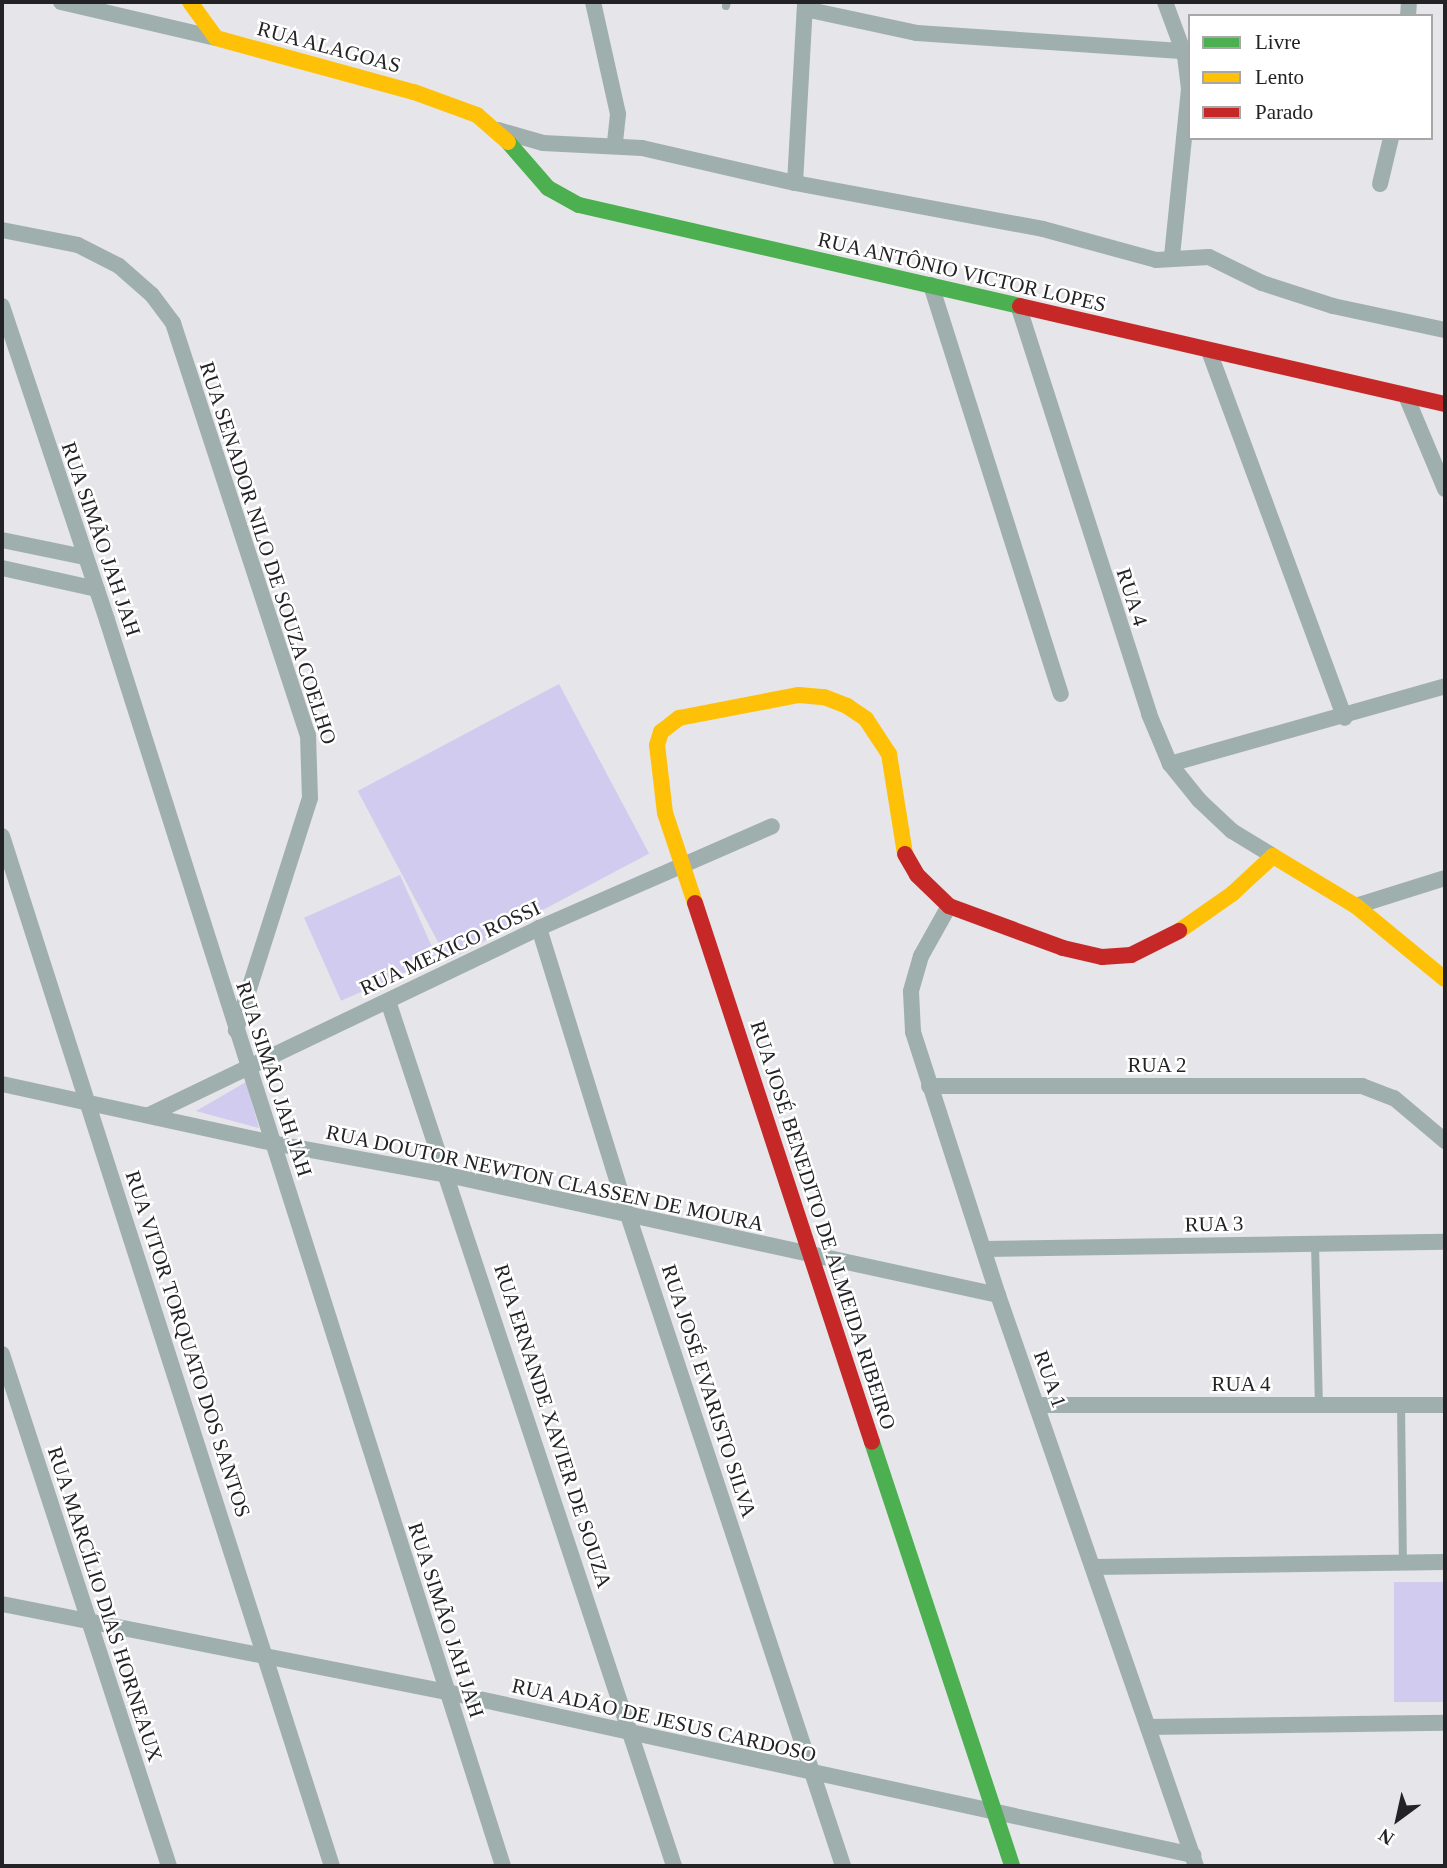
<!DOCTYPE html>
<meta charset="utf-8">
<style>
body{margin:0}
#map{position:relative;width:1447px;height:1868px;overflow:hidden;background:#e6e5e9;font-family:Georgia,serif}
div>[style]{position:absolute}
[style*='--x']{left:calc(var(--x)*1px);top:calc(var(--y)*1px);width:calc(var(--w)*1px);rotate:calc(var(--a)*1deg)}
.green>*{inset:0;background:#d1cbef;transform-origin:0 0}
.lane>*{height:8px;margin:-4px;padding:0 4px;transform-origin:4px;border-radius:4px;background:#9fafae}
.street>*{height:16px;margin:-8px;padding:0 8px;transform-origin:8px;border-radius:8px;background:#9fafae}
.fast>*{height:16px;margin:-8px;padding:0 8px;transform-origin:8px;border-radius:8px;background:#4caf50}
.slow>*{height:16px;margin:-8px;padding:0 8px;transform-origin:8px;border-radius:8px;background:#ffc107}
.jam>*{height:16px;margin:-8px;padding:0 8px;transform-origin:8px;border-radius:8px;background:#c62828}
span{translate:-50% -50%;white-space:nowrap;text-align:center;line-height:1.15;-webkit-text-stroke:5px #fff;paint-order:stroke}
.street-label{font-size:21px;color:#232224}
.frame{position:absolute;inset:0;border:4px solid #232224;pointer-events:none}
.legend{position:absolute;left:1188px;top:14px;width:245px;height:126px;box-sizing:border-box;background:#fff;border:2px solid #a7a7a7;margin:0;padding:9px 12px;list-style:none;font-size:21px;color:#232224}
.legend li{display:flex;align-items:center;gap:14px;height:35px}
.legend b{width:35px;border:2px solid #a7a7a7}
.north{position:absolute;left:1363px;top:1784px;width:70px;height:70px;-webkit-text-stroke:5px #fff;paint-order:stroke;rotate:213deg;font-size:19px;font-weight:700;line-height:28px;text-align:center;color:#232224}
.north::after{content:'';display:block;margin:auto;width:24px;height:32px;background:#232224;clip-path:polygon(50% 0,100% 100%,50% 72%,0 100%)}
</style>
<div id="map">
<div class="green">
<div style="left:559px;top:684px;width:192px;height:228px;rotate:62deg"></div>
<div style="left:400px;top:875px;width:91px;height:105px;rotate:66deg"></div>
<div style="clip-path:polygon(246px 1082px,259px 1128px,196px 1111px)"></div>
<div style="left:1394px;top:1582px;width:51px;height:120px"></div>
</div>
<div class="lane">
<div style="--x:726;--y:6;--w:4;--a:-76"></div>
<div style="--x:1315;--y:1244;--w:161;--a:88.6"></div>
<div style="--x:1401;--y:1405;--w:158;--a:89.3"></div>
</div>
<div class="street">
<div style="--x:61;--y:2;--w:159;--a:13.1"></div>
<div style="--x:593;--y:2;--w:115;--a:77.4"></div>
<div style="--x:618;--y:114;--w:30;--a:96"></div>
<div style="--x:1165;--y:2;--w:58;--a:69.7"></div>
<div style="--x:1185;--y:56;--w:33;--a:83"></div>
<div style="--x:1189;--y:89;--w:168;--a:95.8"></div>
<div style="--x:805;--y:9;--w:115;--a:12.1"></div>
<div style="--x:917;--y:33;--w:268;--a:3.9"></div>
<div style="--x:1408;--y:16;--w:14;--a:-86"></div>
<div style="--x:498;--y:130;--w:47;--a:16.1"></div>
<div style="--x:543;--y:143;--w:99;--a:2.9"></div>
<div style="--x:642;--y:148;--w:157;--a:12.9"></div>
<div style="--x:795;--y:183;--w:252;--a:10.5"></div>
<div style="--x:1043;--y:229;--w:117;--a:15.3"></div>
<div style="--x:1156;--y:260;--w:53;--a:-3.2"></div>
<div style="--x:1209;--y:257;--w:59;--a:26.1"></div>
<div style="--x:1262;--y:283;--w:75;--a:17.9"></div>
<div style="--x:1333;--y:306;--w:115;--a:12.1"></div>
<div style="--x:795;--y:183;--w:181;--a:-86.8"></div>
<div style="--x:1380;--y:184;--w:47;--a:-76.6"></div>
<div style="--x:2;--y:230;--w:77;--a:11.2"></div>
<div style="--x:78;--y:245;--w:46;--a:27.1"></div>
<div style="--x:119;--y:266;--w:44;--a:41.3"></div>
<div style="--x:152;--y:295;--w:35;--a:53"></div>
<div style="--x:173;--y:323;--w:434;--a:71.9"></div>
<div style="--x:308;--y:735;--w:63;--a:88.2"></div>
<div style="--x:310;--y:798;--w:244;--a:107.7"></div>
<div style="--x:931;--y:285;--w:429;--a:72.4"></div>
<div style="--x:2;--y:306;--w:331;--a:71.5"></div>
<div style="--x:107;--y:620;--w:1307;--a:72.37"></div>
<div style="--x:1019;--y:308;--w:426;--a:72.2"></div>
<div style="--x:1149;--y:714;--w:54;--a:67.2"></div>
<div style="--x:1170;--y:764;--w:46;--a:51.1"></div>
<div style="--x:1199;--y:800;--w:45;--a:43.2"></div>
<div style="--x:1232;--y:831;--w:48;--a:31.4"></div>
<div style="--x:1209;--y:351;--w:391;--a:69.7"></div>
<div style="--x:1406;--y:396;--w:101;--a:67.2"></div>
<div style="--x:2;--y:540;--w:84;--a:11.7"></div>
<div style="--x:2;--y:568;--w:97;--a:12.5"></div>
<div style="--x:1170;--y:764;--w:286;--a:-15.8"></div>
<div style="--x:2;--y:836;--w:1082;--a:72.24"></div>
<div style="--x:949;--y:906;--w:57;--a:119.2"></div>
<div style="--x:921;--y:956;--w:37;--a:106"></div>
<div style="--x:911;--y:992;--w:40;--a:87.1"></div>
<div style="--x:913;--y:1032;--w:276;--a:72.1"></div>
<div style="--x:998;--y:1295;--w:604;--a:70.88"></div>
<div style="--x:1356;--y:906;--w:93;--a:-17.5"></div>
<div style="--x:539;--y:928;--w:300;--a:72.8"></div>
<div style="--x:628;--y:1215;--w:686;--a:71.72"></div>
<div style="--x:388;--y:1001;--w:911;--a:71.7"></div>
<div style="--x:2;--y:1084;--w:276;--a:12.3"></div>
<div style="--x:272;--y:1143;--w:179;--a:10.3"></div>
<div style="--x:448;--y:1175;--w:563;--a:12.31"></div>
<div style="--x:929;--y:1086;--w:433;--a:0"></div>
<div style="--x:1362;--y:1086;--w:34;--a:21"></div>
<div style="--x:1394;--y:1098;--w:67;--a:40.1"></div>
<div style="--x:149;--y:1115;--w:433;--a:-25.6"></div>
<div style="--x:539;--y:928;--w:254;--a:-23.6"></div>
<div style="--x:984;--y:1249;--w:461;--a:-0.9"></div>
<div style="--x:2;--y:1354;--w:539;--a:71.94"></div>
<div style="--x:1037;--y:1405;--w:408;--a:0"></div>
<div style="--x:1094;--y:1567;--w:351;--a:-0.8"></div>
<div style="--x:2;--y:1604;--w:454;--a:11.2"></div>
<div style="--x:447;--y:1692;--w:764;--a:12.33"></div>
<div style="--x:1148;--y:1727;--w:297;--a:-0.8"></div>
</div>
<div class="fast">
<div style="--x:508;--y:142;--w:61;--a:49"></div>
<div style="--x:548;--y:188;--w:35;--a:29"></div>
<div style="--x:579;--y:205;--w:452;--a:12.9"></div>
<div style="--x:872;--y:1442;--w:447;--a:71.7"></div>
</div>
<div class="slow">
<div style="--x:190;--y:2;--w:44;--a:54.2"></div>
<div style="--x:216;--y:38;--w:205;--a:15.3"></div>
<div style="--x:414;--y:92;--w:67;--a:20.1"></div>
<div style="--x:477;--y:115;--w:41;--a:41.1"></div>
<div style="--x:695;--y:903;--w:95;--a:-108.4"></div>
<div style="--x:665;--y:813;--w:68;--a:-96.7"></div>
<div style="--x:657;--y:745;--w:14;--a:-73"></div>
<div style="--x:661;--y:732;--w:23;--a:-38"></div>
<div style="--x:679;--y:718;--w:122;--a:-10.9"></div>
<div style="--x:799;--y:695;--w:25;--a:5"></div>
<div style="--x:824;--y:697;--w:25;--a:21"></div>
<div style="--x:847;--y:706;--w:23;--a:34"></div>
<div style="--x:866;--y:719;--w:42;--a:56.7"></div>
<div style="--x:889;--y:754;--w:101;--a:80.9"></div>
<div style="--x:1179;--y:931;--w:65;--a:-34.9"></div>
<div style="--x:1232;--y:894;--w:56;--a:-42.8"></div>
<div style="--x:1273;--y:856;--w:97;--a:31.1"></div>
<div style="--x:1356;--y:906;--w:115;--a:39.4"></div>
</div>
<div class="jam">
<div style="--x:1020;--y:306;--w:436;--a:13"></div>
<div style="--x:905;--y:854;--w:24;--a:60"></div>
<div style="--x:917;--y:875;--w:45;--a:44.1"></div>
<div style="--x:949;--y:906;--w:121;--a:20.2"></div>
<div style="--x:1063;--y:948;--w:40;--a:13"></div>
<div style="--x:1102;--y:957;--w:29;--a:-4"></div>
<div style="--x:1131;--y:955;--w:54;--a:-26.6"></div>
<div style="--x:695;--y:903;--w:567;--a:71.82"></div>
</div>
<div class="street-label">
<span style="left:329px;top:47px;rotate:15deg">RUA ALAGOAS</span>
<span style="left:962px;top:272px;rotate:13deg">RUA ANTÔNIO VICTOR LOPES</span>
<span style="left:101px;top:539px;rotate:71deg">RUA SIMÃO JAH JAH</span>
<span style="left:268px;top:553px;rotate:72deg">RUA SENADOR NILO DE SOUZA COELHO</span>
<span style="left:1132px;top:597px;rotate:72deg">RUA 4</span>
<span style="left:450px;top:948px;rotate:-25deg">RUA MEXICO ROSSI</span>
<span style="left:1157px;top:1065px">RUA 2</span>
<span style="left:274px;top:1079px;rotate:72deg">RUA SIMÃO JAH JAH</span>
<span style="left:545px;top:1178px;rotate:12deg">RUA DOUTOR NEWTON CLASSEN DE MOURA</span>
<span style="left:1214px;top:1224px;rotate:-1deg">RUA 3</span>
<span style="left:823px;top:1225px;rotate:72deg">RUA JOSÉ BENEDITO DE ALMEIDA RIBEIRO</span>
<span style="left:188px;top:1344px;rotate:72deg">RUA VITOR TORQUATO DOS SANTOS</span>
<span style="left:1050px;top:1379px;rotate:70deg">RUA 1</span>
<span style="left:1241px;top:1384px">RUA 4</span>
<span style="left:709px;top:1391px;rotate:72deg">RUA JOSÉ EVARISTO SILVA</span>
<span style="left:553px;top:1426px;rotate:72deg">RUA ERNANDE XAVIER DE SOUZA</span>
<span style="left:105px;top:1604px;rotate:72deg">RUA MARCÍLIO DIAS HORNEAUX</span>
<span style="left:446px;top:1620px;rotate:72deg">RUA SIMÃO JAH JAH</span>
<span style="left:664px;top:1720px;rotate:13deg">RUA ADÃO DE JESUS CARDOSO</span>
</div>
<div class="frame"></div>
<ul class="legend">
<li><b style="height:9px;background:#4caf50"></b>Livre</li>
<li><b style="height:9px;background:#ffc107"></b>Lento</li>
<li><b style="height:9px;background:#c62828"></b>Parado</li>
</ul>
<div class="north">N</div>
</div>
